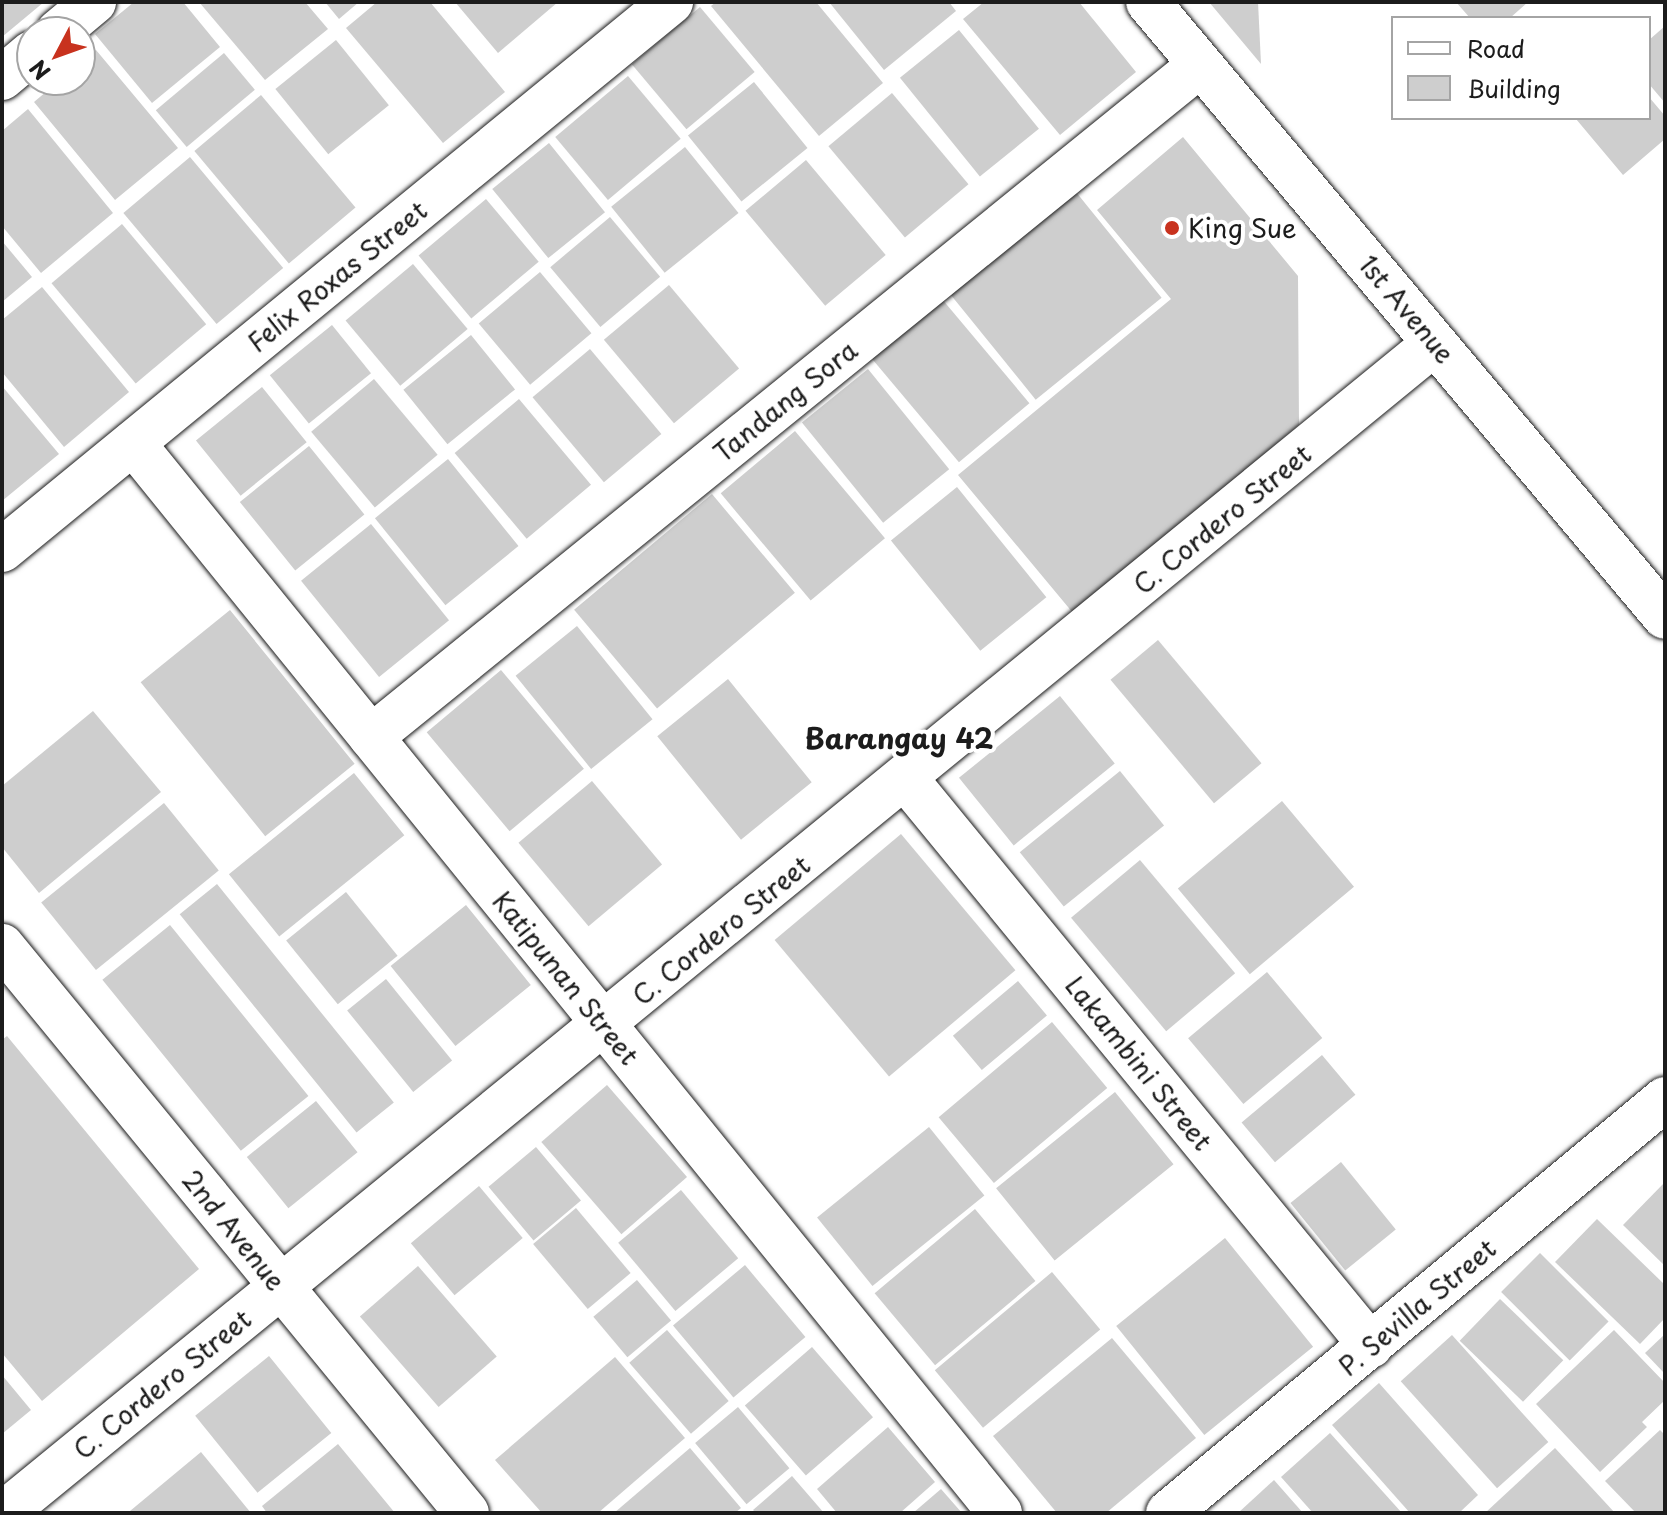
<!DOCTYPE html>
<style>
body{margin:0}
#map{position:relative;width:1667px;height:1515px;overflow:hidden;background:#fff;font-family:"Playpen Sans",sans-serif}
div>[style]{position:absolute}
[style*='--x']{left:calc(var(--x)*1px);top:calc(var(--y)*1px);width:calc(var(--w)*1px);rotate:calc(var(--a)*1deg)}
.building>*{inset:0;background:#cecece;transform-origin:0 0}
.roads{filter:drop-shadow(0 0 2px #1c1c1c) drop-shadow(0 0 2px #1c1c1c)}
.minor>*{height:44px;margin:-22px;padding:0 22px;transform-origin:22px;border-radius:22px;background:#fff}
.dots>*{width:22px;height:22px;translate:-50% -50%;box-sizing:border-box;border:4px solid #fff;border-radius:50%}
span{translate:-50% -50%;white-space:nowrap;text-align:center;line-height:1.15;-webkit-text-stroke:8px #fff;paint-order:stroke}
.poi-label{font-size:26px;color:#1c1c1c}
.left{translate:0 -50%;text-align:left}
.street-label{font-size:26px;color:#1c1c1c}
.neighbourhood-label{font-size:28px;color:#1c1c1c;font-weight:700}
.frame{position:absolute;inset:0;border:4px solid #1c1c1c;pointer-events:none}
.legend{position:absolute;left:1391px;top:16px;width:260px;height:104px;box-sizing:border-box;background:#fff;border:2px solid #a4a4a4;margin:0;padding:10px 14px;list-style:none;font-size:24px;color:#1c1c1c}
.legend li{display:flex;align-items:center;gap:16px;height:40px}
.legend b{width:40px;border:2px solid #a4a4a4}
.north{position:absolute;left:16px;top:16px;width:80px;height:80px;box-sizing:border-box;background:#fff;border:2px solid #a4a4a4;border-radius:50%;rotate:229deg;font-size:22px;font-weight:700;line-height:32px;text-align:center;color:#1c1c1c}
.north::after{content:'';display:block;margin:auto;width:28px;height:36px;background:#c8321e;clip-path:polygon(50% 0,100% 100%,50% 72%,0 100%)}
</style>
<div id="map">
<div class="building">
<div style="clip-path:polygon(2px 2px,44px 2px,2px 37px)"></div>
<div style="clip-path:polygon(134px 2px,183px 2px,220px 47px,152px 103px,95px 34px)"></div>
<div style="clip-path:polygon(199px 2px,305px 2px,328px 29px,265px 80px)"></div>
<div style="clip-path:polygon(325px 2px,359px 2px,339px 19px)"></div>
<div style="clip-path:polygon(377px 2px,430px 2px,505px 92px,443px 143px,346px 28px)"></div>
<div style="clip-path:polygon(455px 2px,558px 2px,498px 53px)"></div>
<div style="clip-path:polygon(716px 2px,816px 2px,883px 83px,819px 136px,711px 6px)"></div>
<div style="clip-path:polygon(829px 2px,949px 2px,956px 11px,884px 70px)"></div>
<div style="clip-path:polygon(984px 2px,1079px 2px,1136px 72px,1060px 135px,963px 19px)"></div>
<div style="clip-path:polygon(1209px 2px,1258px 2px,1261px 64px)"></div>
<div style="clip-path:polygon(1456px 2px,1528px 2px,1510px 18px,1470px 18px)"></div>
<div style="left:700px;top:7px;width:85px;height:89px;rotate:50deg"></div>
<div style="clip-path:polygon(1665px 26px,1665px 103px,1649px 84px,1649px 40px)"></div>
<div style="left:959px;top:30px;width:127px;height:76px;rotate:51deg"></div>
<div style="left:336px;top:40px;width:84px;height:78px;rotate:51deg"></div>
<div style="clip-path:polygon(96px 50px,178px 148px,115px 200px,34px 102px,60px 80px,80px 80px,80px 63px)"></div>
<div style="left:224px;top:53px;width:48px;height:89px;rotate:50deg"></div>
<div style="left:628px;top:76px;width:82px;height:95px;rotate:50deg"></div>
<div style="left:754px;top:82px;width:85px;height:85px;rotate:51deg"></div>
<div style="left:892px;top:93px;width:119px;height:83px;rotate:50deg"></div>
<div style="left:261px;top:95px;width:147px;height:87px;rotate:50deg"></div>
<div style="clip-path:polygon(1649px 97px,1665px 116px,1665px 139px,1623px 175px,1576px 119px,1649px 118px)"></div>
<div style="clip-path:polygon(28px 109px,113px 213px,41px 273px,2px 226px,2px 131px)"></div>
<div style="clip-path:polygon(1183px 137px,1298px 276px,1299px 425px,1073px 613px,958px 475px,1171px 299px,1097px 210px)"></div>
<div style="left:549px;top:143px;width:89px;height:73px;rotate:51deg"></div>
<div style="left:685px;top:147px;width:85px;height:95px;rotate:51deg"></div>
<div style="left:190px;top:157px;width:145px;height:87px;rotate:50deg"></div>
<div style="left:806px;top:160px;width:124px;height:79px;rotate:50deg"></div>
<div style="left:1076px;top:192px;width:136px;height:162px;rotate:51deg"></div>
<div style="left:486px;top:199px;width:82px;height:88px;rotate:50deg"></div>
<div style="left:610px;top:217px;width:78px;height:78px;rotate:50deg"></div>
<div style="left:122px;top:224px;width:131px;height:92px;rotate:50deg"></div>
<div style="clip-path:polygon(2px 241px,32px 277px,2px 302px)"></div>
<div style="left:413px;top:264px;width:85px;height:88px;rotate:50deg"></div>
<div style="left:540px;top:272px;width:80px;height:80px;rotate:50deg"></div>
<div style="left:669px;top:285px;width:109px;height:85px;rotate:50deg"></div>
<div style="clip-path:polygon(42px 287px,129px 392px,64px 447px,2px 372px,2px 320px)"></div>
<div style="left:942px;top:299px;width:136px;height:92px;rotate:50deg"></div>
<div style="left:332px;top:325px;width:62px;height:80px;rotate:51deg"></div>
<div style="left:471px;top:335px;width:70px;height:87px;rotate:51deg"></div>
<div style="left:590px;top:349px;width:111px;height:75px;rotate:50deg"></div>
<div style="left:868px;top:369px;width:129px;height:85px;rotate:51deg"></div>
<div style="left:374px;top:379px;width:99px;height:82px;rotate:50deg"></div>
<div style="clip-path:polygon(2px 386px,59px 454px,2px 501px)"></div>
<div style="left:262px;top:387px;width:71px;height:85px;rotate:51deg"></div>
<div style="left:519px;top:399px;width:112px;height:84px;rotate:50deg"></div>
<div style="left:795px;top:431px;width:140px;height:97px;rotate:50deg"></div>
<div style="left:309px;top:446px;width:88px;height:89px;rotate:51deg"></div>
<div style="left:448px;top:459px;width:112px;height:94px;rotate:51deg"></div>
<div style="left:957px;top:487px;width:142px;height:85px;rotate:51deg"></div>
<div style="left:712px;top:494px;width:129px;height:180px;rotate:50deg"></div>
<div style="left:371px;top:524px;width:124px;height:90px;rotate:51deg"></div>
<div style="left:230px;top:610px;width:198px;height:115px;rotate:51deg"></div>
<div style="left:577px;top:626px;width:120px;height:79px;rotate:51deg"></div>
<div style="left:1158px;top:640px;width:161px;height:62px;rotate:50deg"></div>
<div style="left:501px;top:670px;width:129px;height:97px;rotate:50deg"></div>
<div style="left:728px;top:679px;width:133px;height:91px;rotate:51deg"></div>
<div style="left:1060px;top:696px;width:87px;height:130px;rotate:51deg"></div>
<div style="clip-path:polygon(93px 711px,161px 792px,39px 893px,2px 847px,2px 786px)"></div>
<div style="left:1120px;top:771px;width:70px;height:129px;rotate:51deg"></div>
<div style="left:354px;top:773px;width:80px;height:161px;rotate:51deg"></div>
<div style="left:592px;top:781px;width:109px;height:96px;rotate:50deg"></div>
<div style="left:1282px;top:801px;width:112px;height:136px;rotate:50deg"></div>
<div style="left:164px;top:803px;width:87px;height:158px;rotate:51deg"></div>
<div style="left:901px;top:834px;width:178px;height:165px;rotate:50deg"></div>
<div style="left:1140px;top:860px;width:148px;height:90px;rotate:50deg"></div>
<div style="left:217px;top:884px;width:281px;height:48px;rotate:51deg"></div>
<div style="left:346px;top:892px;width:82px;height:77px;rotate:51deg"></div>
<div style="left:466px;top:905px;width:103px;height:97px;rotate:51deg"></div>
<div style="left:170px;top:925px;width:220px;height:87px;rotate:51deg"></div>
<div style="left:1267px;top:972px;width:86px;height:103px;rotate:50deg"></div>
<div style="left:386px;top:979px;width:105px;height:50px;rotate:51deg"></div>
<div style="left:1018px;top:981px;width:45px;height:85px;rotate:50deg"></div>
<div style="left:1052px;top:1022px;width:86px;height:148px;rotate:50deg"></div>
<div style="clip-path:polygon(7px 1036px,199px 1269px,42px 1401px,2px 1353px,2px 1040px)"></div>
<div style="left:1322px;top:1055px;width:52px;height:105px;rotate:50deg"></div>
<div style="left:607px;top:1085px;width:122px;height:87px;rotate:49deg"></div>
<div style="left:1115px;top:1092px;width:93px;height:153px;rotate:51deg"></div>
<div style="left:316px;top:1101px;width:66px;height:89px;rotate:51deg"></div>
<div style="left:929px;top:1127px;width:88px;height:144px;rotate:51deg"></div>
<div style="left:536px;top:1147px;width:70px;height:62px;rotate:50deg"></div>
<div style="left:1341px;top:1162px;width:87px;height:65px;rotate:51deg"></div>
<div style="clip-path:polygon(1665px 1182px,1665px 1266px,1623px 1225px)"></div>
<div style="left:479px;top:1186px;width:68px;height:89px;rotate:50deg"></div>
<div style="left:681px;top:1190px;width:89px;height:82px;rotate:50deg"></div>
<div style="left:576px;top:1208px;width:85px;height:56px;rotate:50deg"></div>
<div style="left:975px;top:1209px;width:94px;height:131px;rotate:50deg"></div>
<div style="clip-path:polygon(1597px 1219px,1665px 1285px,1665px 1318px,1640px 1344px,1555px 1262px)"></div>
<div style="left:1225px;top:1238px;width:140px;height:140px;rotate:51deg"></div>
<div style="left:1540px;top:1253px;width:97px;height:55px;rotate:45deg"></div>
<div style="left:745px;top:1265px;width:94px;height:94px;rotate:50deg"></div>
<div style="left:418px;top:1266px;width:120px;height:77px;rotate:49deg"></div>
<div style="left:1052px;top:1272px;width:75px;height:153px;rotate:50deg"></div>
<div style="left:637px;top:1280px;width:53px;height:57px;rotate:50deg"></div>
<div style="left:1500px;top:1299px;width:88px;height:58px;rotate:44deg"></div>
<div style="left:667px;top:1330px;width:94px;height:50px;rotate:49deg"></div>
<div style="clip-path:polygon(1614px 1330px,1665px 1383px,1665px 1400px,1642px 1422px,1647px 1427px,1600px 1472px,1536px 1404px)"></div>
<div style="clip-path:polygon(1665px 1334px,1665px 1374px,1645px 1353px)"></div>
<div style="left:1452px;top:1335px;width:144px;height:69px;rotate:48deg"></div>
<div style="clip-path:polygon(1112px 1338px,1196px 1438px,1106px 1513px,1057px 1513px,993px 1436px)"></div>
<div style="left:812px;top:1347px;width:93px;height:89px;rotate:49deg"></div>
<div style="left:269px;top:1356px;width:99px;height:95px;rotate:51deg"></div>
<div style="clip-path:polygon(615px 1357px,685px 1438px,598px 1513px,542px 1513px,495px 1460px)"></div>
<div style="clip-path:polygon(2px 1375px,31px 1410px,2px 1434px)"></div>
<div style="clip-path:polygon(1379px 1383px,1478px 1495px,1459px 1513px,1410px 1513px,1332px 1425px)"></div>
<div style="left:738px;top:1407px;width:80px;height:56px;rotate:50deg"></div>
<div style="clip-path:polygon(888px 1427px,935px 1482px,900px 1513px,837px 1513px,817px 1489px)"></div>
<div style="clip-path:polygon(1660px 1430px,1665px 1435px,1665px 1513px,1636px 1513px,1605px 1481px)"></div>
<div style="clip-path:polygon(1330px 1433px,1402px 1513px,1313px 1513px,1281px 1477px)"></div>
<div style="clip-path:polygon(338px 1444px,395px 1513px,267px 1513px,262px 1506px)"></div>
<div style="clip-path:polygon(690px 1448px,741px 1508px,735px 1513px,614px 1513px)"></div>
<div style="clip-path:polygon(1555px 1448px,1615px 1513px,1485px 1513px)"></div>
<div style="clip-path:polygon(201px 1452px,251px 1513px,132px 1513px,130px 1511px)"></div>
<div style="clip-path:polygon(792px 1476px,824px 1513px,756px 1513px,753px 1510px)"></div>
<div style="clip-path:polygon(1274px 1480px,1303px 1513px,1238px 1513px)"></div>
<div style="clip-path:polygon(941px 1489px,962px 1513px,913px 1513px)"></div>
</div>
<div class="roads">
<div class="minor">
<div style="--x:1148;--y:2;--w:803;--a:49.95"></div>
<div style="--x:58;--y:32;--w:47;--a:-39.8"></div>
<div style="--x:2;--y:78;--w:39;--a:-40"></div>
<div style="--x:133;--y:443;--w:1377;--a:50.98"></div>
<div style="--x:2;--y:550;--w:865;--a:-39.32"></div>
<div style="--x:371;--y:737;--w:1067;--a:-39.03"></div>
<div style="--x:906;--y:779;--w:733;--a:50.64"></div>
<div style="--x:2;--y:946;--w:733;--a:50.64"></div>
<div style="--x:4;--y:1513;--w:1848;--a:-39.27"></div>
<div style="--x:1168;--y:1513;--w:647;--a:-39.79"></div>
</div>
</div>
<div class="dots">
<div style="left:1172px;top:228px;background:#c8321e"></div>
</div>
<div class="poi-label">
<span class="left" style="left:1188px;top:228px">King Sue</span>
</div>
<div class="street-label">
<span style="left:337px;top:276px;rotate:-39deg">Felix Roxas Street</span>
<span style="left:1407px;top:309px;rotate:50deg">1st Avenue</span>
<span style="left:785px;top:401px;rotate:-39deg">Tandang Sora</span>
<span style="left:1222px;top:519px;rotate:-39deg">C. Cordero Street</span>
<span style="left:721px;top:930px;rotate:-39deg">C. Cordero Street</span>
<span style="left:566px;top:978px;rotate:51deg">Katipunan Street</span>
<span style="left:1139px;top:1063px;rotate:51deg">Lakambini Street</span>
<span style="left:234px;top:1230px;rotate:51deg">2nd Avenue</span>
<span style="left:1417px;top:1307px;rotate:-40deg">P. Sevilla Street</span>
<span style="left:162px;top:1384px;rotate:-39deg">C. Cordero Street</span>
</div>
<div class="neighbourhood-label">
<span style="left:899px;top:738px">Barangay 42</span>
</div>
<div class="frame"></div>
<ul class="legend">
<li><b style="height:10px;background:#fff"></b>Road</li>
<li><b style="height:22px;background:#cecece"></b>Building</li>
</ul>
<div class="north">N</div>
</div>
